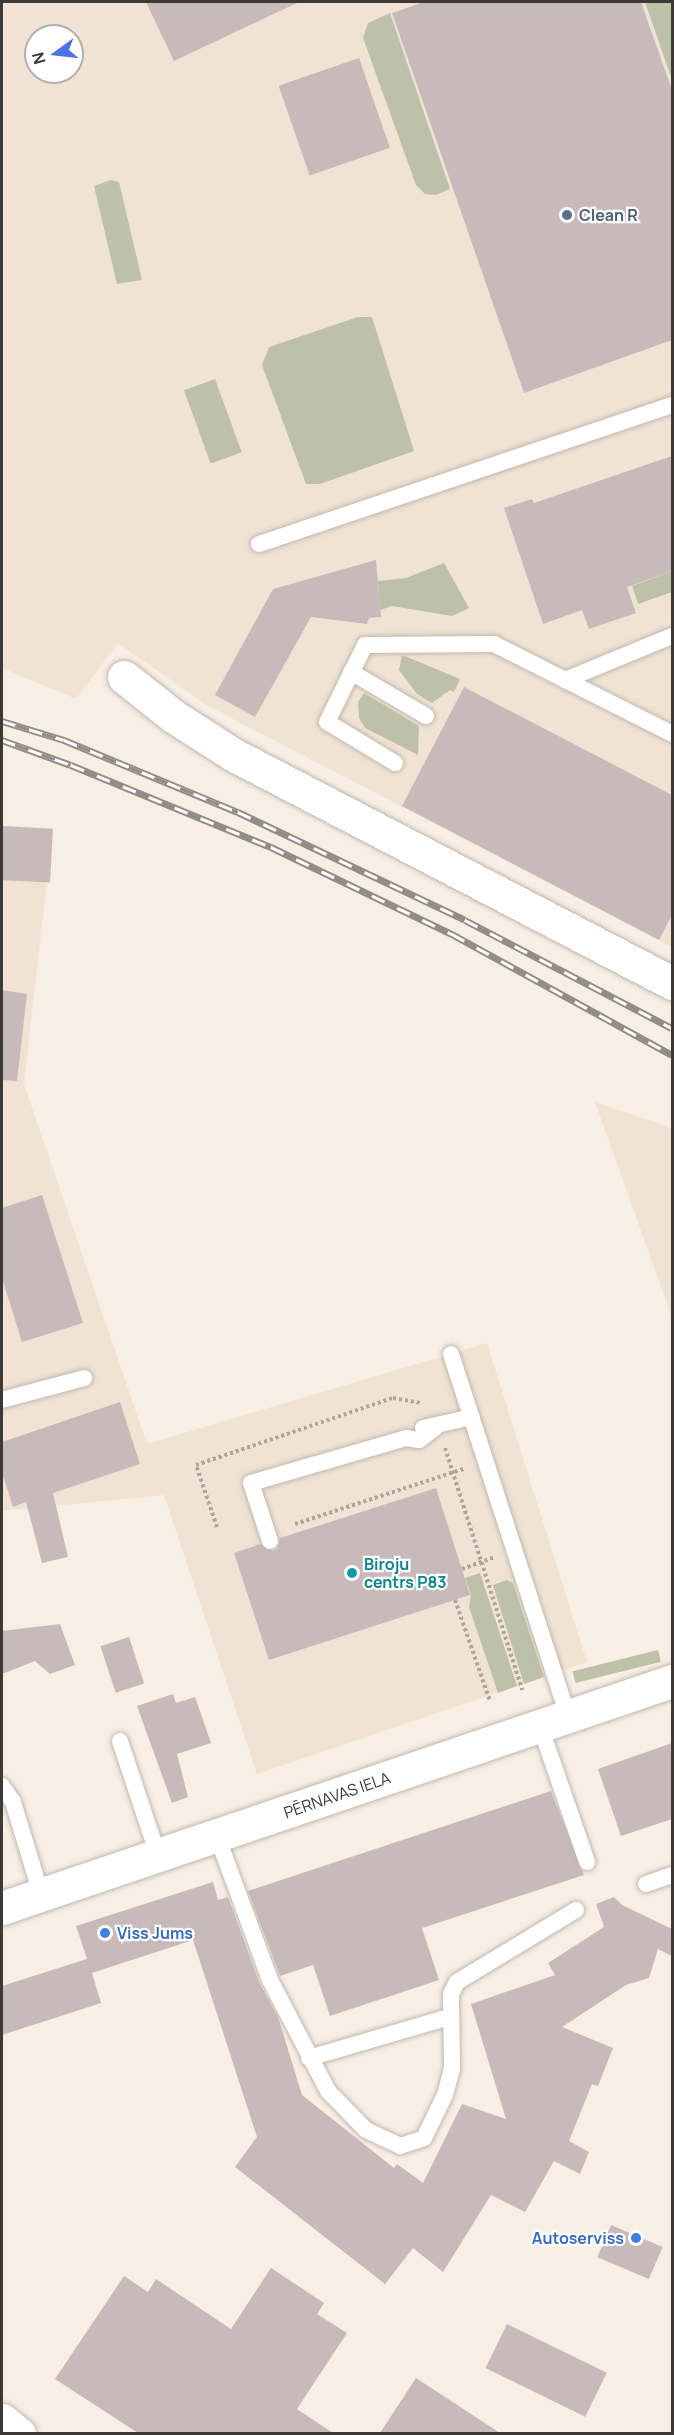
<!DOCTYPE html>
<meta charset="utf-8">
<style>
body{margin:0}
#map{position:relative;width:674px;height:2435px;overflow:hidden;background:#f7eee4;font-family:Manrope,sans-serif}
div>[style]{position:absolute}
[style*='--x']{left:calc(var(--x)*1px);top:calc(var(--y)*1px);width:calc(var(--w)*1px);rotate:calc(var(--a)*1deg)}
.built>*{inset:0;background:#f0e3d3}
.green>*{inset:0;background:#bdc1a7;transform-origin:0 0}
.building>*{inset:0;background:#c8baba;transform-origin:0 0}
.path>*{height:4px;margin-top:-2px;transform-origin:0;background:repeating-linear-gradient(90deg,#ada69f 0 3px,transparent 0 6px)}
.roads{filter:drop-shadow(0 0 2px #c0b8af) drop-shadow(0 0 2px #c0b8af)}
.service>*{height:16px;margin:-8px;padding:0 8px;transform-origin:8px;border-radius:8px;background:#fff}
.minor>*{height:33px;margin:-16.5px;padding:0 16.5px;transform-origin:16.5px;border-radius:16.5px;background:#fff}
.rail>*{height:7px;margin-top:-3.5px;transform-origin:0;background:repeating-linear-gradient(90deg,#fff 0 14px,#938d87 0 28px);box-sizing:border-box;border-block:2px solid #938d87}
.dots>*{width:16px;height:16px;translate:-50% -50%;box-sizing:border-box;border:3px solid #fff;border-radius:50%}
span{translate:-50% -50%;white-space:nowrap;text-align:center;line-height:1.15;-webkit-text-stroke:4.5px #fff;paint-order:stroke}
.service-label{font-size:16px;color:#4e5e75;font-weight:700}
.left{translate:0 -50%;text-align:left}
.culture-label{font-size:16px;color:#0d838f;font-weight:700}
.street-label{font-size:16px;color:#3d3936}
.shop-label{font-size:16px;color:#366cbe;font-weight:700}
.right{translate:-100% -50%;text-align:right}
.frame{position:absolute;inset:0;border:3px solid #3d3936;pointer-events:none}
.north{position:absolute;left:24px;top:24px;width:60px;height:60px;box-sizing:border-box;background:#fff;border:2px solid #b1b0af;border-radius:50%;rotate:255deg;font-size:16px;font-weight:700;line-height:24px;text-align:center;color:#3d3936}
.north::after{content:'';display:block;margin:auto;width:21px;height:27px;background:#4d73e7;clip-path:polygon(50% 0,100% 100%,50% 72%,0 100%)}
</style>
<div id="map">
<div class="built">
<div style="clip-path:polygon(evenodd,2px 2px,672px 2px,672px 947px,206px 705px,118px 643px,76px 699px,2px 668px,2px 2px,36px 36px,72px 36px,72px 72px,36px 72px,36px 36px)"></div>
<div style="clip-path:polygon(2px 826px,53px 829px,24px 1084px,147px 1444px,487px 1343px,587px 1662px,257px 1774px,164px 1495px,2px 1511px)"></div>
<div style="clip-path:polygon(595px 1102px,672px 1128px,672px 1319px,669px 1309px)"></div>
</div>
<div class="green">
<div style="clip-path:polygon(645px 2px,672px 3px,672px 80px)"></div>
<div style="clip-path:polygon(390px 13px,450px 189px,436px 195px,425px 194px,416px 185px,363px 38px,368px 23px)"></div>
<div style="clip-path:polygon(111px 180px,119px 182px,142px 280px,117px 284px,94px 186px)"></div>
<div style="clip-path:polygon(358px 317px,372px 317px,414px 451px,320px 484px,306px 484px,262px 365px,269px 347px)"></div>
<div style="left:215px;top:379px;width:78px;height:33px;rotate:70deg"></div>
<div style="clip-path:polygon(444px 563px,469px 608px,452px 616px,392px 606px,380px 610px,378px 581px,406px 578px)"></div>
<div style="clip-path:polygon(672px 571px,672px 592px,638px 604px,632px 586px)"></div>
<div style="clip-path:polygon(402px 655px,460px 679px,454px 692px,450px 690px,432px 703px,417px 694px,399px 670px)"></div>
<div style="clip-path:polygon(364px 693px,419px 726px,418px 755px,365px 728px,359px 718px,358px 702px)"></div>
<div style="clip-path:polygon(480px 1573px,517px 1686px,498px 1693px,469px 1607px,471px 1595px,465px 1578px)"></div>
<div style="clip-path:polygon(507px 1580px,513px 1583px,544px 1677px,524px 1684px,493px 1585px)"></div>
<div style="left:658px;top:1650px;width:12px;height:88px;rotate:76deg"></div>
</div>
<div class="building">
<div style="clip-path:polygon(146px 2px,299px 2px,174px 61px)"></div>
<div style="clip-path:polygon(424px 2px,641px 2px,672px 90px,672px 340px,524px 393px,392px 13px)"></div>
<div style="left:359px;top:58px;width:95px;height:85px;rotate:71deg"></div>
<div style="clip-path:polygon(672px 456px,672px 571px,627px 587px,636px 613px,589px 629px,582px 610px,543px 624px,504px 508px,532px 499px,534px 503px)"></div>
<div style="clip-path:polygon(376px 560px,381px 617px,369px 618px,367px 624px,311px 617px,255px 717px,215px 695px,273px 589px)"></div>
<div style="clip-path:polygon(464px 687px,672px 795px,672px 915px,659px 940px,402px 806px)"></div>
<div style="left:2px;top:826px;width:51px;height:54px;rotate:3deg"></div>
<div style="clip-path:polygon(2px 990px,27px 994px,17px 1081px,2px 1080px)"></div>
<div style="clip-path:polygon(42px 1195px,83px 1323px,22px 1342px,2px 1278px,2px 1208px)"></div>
<div style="clip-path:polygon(120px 1402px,140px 1464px,53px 1493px,68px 1557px,42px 1563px,26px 1502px,13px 1507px,2px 1472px,2px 1442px)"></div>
<div style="clip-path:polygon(436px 1488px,470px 1595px,269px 1660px,234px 1553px,260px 1544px,273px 1551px,278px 1548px,280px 1538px)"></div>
<div style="clip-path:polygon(60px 1624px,75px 1665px,50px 1674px,35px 1661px,2px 1674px,2px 1631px)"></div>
<div style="left:129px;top:1637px;width:49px;height:30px;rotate:72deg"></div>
<div style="clip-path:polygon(173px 1694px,176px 1703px,195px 1697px,211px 1743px,177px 1754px,188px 1797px,172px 1803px,137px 1706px)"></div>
<div style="clip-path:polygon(672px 1743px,672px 1819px,621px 1836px,598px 1769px)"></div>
<div style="clip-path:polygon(551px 1791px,584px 1875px,422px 1928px,439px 1980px,330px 2016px,313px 1965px,280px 1976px,248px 1891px)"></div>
<div style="clip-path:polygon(213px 1882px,218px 1900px,228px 1897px,260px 1984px,278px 2017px,302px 2095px,394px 2168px,397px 2164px,423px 2183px,462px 2104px,506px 2119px,471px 2004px,555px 1975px,548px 1963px,604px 1927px,596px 1904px,614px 1897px,622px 1905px,672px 1929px,672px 1956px,658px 1949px,649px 1978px,626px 1985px,562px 2027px,613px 2048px,598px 2086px,592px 2084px,569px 2141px,589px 2152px,580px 2174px,554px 2161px,525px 2212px,491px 2195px,443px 2272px,413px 2248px,385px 2284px,235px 2167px,257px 2137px,193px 1940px,92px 1973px,101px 2003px,2px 2035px,2px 1986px,87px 1959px,76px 1926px)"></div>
<div style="left:611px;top:2225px;width:56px;height:35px;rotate:23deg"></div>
<div style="clip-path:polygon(271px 2268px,324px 2303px,317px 2314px,347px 2333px,297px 2409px,333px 2433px,138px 2433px,55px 2379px,124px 2276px,148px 2292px,156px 2279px,231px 2329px)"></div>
<div style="left:507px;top:2324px;width:111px;height:49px;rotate:26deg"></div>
<div style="clip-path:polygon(416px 2378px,500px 2433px,380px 2433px)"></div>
</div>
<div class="path">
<div style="--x:445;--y:1448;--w:254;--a:72.3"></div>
<div style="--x:295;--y:1524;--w:180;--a:-18.1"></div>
<div style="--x:217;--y:1527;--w:65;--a:-108.7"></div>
<div style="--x:196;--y:1465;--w:208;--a:-18.8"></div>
<div style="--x:393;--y:1398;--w:28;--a:10"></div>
<div style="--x:462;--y:1569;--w:33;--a:-20"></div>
<div style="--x:455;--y:1600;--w:107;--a:70.9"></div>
</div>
<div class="roads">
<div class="service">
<div style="--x:259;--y:544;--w:436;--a:-18.6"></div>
<div style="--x:351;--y:672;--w:87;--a:30.4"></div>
<div style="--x:565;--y:680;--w:116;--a:-22.4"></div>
<div style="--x:395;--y:763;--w:79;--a:-148.9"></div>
<div style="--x:327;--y:722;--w:86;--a:-63.7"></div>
<div style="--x:365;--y:645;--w:129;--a:-0.4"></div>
<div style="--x:494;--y:644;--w:199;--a:26.8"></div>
<div style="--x:451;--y:1354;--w:381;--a:72.1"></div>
<div style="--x:2;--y:1400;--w:85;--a:-15"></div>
<div style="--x:423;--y:1428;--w:50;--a:-12.7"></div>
<div style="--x:270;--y:1541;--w:61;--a:-108.1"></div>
<div style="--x:251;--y:1483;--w:161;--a:-16.2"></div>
<div style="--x:406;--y:1438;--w:13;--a:9"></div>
<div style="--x:419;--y:1440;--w:20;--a:-37"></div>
<div style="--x:540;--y:1726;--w:144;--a:70.9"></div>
<div style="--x:120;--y:1741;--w:120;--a:71.6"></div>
<div style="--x:2;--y:1786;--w:19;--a:55"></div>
<div style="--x:13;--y:1802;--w:96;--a:73.1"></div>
<div style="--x:217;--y:1836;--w:153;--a:69.8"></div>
<div style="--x:270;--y:1980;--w:125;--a:62.4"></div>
<div style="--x:328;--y:2091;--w:54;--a:45.7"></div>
<div style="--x:366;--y:2130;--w:38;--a:25"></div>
<div style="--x:400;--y:2146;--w:25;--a:-18"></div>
<div style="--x:424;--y:2138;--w:48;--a:-64"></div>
<div style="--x:445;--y:2095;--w:27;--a:-75"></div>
<div style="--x:452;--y:2069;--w:75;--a:-90.8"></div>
<div style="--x:451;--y:1994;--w:13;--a:-63"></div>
<div style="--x:457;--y:1982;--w:139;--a:-31.2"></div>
<div style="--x:646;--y:1884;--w:28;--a:-19"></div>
<div style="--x:309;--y:2058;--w:146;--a:-16.3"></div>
</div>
<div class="minor">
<div style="--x:124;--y:677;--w:63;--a:38.5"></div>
<div style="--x:173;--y:716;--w:72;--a:32.6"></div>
<div style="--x:234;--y:755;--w:494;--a:27.5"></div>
<div style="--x:2;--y:1908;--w:707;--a:-18.72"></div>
<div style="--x:2;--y:2420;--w:22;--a:39"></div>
</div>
</div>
<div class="rail">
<div style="--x:2;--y:721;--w:65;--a:17"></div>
<div style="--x:64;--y:740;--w:188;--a:22.5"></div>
<div style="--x:238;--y:812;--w:251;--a:25.4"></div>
<div style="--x:465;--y:920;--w:233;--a:27.6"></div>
<div style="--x:2;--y:740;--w:73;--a:19.9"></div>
<div style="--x:71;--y:765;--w:216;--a:22.3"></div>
<div style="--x:271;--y:847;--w:201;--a:25.7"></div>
<div style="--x:452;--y:934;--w:251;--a:28.8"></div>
</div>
<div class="dots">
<div style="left:567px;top:215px;background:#5c6f8a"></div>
<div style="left:352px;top:1573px;background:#0f9aa8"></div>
<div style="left:105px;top:1933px;background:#3f7fe0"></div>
<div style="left:636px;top:2238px;background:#3f7fe0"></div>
</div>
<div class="service-label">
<span class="left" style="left:579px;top:215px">Clean R</span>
</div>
<div class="culture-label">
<span class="left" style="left:364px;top:1573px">Biroju<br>centrs P83</span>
</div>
<div class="street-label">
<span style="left:337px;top:1795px;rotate:-19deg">PĒRNAVAS IELA</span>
</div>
<div class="shop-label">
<span class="left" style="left:117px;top:1933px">Viss Jums</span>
<span class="right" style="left:624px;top:2238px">Autoserviss</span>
</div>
<div class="frame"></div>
<div class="north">N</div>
</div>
